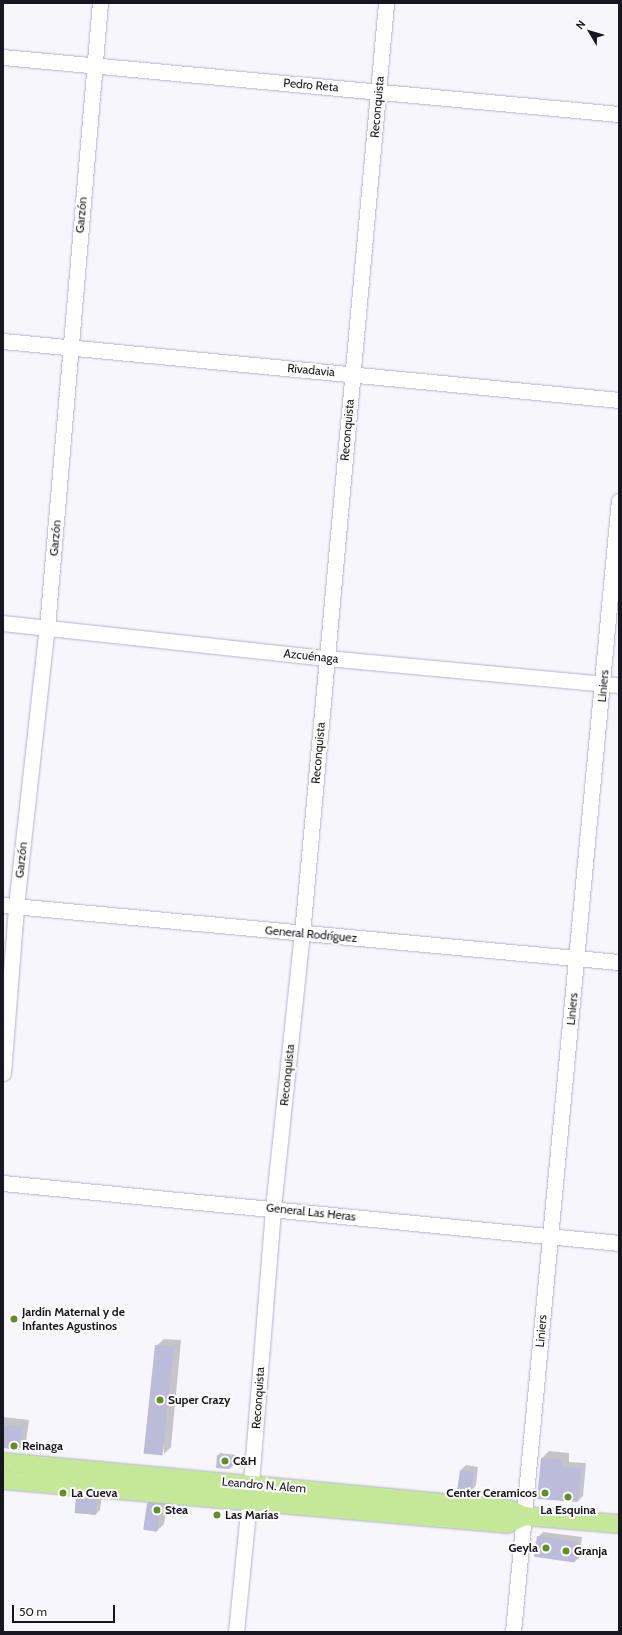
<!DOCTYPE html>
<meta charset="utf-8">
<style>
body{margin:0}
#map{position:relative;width:622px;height:1635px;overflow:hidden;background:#f6f6fc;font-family:Cabin,sans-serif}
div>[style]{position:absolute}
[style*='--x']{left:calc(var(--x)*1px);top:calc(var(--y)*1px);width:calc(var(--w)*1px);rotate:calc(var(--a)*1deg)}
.shadow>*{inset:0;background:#0003}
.building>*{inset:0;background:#bdbbda;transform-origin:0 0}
.roads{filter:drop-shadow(0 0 1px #b4b2d1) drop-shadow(0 0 1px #b4b2d1)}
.minor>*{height:15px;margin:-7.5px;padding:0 7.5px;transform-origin:7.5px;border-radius:7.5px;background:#fff}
.major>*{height:18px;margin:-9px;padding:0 9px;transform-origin:9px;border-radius:9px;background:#c4e898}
.dots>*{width:11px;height:11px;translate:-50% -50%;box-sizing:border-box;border:2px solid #fff;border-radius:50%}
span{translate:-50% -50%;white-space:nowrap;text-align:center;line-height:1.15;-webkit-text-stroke:4px #fff;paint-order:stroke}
.street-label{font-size:12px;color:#171621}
.poi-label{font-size:12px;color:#171621;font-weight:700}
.left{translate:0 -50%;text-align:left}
.right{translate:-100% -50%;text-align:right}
.frame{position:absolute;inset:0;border:4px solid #171621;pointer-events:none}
.north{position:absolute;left:570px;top:12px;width:40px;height:40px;-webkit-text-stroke:3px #fff;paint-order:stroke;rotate:308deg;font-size:11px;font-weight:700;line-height:16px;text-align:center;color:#171621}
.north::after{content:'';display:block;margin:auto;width:14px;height:18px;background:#171621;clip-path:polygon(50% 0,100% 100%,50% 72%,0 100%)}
.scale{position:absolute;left:12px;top:1605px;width:103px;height:18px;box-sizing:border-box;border:2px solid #171621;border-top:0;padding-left:5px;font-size:12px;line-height:14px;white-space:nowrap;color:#171621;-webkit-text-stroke:3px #fff;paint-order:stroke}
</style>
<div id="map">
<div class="shadow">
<div style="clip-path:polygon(164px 1339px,181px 1340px,171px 1447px,164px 1454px,156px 1346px)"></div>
<div style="clip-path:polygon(3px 1417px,29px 1420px,26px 1442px,19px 1449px,3px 1447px)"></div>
<div style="clip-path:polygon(549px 1451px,569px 1453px,569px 1462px,586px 1463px,583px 1496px,578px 1501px,538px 1498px,542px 1458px)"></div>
<div style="clip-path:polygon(220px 1453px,236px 1455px,235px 1462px,233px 1465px,218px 1456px)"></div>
<div style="clip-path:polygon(466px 1465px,478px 1467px,476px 1485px,472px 1490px,461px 1470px)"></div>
<div style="clip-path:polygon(82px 1492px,102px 1494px,100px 1510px,95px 1515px,75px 1512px,77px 1497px)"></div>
<div style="clip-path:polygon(155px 1496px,168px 1498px,164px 1524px,157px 1531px,148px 1503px)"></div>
<div style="clip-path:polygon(543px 1532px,582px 1537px,579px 1558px,574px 1562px,538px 1537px)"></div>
</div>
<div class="building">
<div style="left:155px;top:1345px;width:19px;height:109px;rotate:6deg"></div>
<div style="clip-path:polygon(3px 1425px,22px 1427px,19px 1450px,3px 1448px)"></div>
<div style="clip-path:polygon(217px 1455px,234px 1457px,233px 1466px,229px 1469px,216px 1468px)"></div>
<div style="clip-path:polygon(541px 1458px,563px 1460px,562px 1467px,581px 1468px,578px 1502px,537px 1499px)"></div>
<div style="left:460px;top:1470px;width:14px;height:19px;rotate:8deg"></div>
<div style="left:76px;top:1497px;width:21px;height:16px;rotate:5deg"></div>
<div style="left:147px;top:1503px;width:14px;height:27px;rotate:8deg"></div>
<div style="left:537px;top:1536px;width:41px;height:21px;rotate:8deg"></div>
</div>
<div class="roads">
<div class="minor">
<div style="--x:3;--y:57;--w:619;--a:5.29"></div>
<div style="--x:3;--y:341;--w:619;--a:5.47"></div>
<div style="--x:3;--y:623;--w:325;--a:6.2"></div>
<div style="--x:326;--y:658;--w:294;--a:5.3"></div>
<div style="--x:3;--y:905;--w:619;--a:5.29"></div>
<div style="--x:3;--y:1073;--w:168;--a:-85.5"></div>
<div style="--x:16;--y:906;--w:281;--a:-83.7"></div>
<div style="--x:47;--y:627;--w:626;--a:-85.15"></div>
<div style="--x:3;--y:1183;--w:619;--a:5.56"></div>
<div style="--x:236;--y:1632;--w:150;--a:-84.3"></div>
<div style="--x:251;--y:1483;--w:276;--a:-85.4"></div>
<div style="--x:273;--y:1208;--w:276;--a:-84"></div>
<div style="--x:302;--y:934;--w:935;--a:-84.84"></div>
<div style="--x:513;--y:1632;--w:1136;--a:-84.65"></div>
</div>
<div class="major">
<div style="--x:3;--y:1462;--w:508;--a:5.31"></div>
<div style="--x:509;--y:1509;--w:17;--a:25"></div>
<div style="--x:524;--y:1516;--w:95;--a:4.8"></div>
<div style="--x:3;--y:1480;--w:506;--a:4.99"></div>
<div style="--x:507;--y:1524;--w:19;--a:-25"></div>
</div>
</div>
<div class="dots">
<div style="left:14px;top:1319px;background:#629025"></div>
<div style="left:160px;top:1400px;background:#629025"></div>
<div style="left:14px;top:1446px;background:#629025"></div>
<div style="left:225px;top:1461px;background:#629025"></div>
<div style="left:63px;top:1493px;background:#629025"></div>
<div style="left:545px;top:1493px;background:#629025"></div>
<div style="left:568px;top:1497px;background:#629025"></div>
<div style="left:157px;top:1510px;background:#629025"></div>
<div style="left:217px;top:1515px;background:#629025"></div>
<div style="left:546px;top:1548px;background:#629025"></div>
<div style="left:566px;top:1551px;background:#629025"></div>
</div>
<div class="street-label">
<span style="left:311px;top:85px;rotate:5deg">Pedro Reta</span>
<span style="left:377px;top:107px;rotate:-85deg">Reconquista</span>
<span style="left:81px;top:215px;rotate:-85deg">Garzón</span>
<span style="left:311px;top:370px;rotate:5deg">Rivadavia</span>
<span style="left:347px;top:430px;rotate:-85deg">Reconquista</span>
<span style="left:55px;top:538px;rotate:-85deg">Garzón</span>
<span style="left:311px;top:656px;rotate:6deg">Azcuénaga</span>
<span style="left:603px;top:686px;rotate:-85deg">Liniers</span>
<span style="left:318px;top:753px;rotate:-85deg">Reconquista</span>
<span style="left:21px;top:860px;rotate:-84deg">Garzón</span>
<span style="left:311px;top:934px;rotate:5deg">General Rodríguez</span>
<span style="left:572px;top:1009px;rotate:-85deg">Liniers</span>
<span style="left:287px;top:1075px;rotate:-84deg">Reconquista</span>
<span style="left:311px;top:1212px;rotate:6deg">General Las Heras</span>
<span style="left:541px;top:1331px;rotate:-85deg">Liniers</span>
<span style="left:258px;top:1398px;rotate:-86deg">Reconquista</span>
<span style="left:264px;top:1485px;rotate:5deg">Leandro N. Alem</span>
</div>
<div class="poi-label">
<span class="left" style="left:22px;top:1319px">Jardín Maternal y de<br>Infantes Agustinos</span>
<span class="left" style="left:168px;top:1400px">Super Crazy</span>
<span class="left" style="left:22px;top:1446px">Reinaga</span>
<span class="left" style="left:233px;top:1461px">C&amp;H</span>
<span class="left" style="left:71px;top:1493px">La Cueva</span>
<span class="right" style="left:537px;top:1493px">Center Ceramicos</span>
<span class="left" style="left:165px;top:1510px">Stea</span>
<span style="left:568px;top:1510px">La Esquina</span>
<span class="left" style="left:225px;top:1515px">Las Marías</span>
<span class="right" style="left:538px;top:1548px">Geyla</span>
<span class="left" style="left:574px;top:1551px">Granja</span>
</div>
<div class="frame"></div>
<div class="north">N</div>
<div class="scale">50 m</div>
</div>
